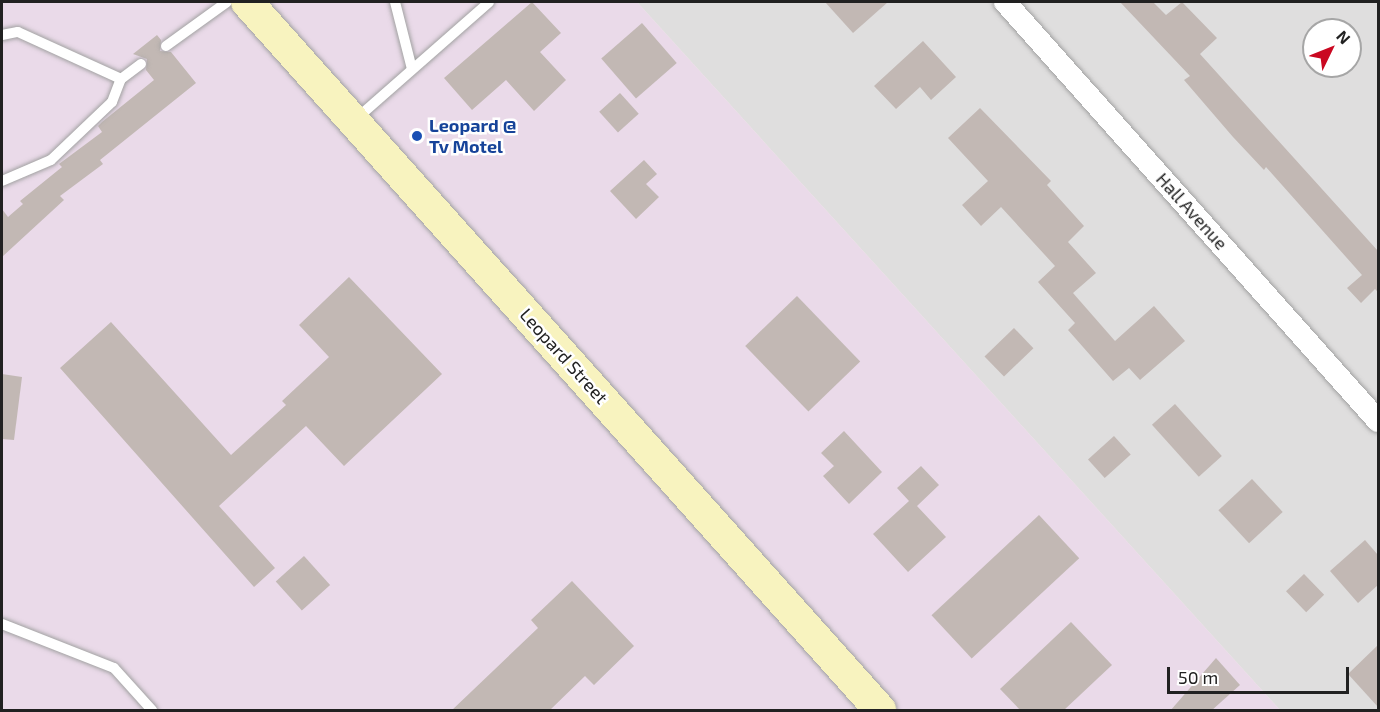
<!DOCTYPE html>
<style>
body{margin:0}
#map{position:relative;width:1380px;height:712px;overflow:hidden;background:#f1ede8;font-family:"Exo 2",sans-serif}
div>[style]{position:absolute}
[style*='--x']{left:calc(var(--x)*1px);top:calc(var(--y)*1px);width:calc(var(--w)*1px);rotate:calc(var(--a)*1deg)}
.residential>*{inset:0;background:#dfdede}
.industrial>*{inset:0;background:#eadae9}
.building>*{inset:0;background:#c2b8b4;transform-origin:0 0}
.roads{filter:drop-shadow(0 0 2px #a2a2a2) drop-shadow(0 0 2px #a2a2a2)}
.lane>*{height:10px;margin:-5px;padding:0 5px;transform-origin:5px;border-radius:5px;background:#fff}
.street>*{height:22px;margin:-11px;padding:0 11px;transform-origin:11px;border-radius:11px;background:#fff}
.secondary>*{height:32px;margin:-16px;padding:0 16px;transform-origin:16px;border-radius:16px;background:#f8f3bf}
.dots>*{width:16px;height:16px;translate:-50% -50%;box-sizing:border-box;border:3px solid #fff;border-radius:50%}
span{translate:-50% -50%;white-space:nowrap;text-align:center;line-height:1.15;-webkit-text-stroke:5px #fff;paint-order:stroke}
.transit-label{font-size:18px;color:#164399;font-weight:700}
.left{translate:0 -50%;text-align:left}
.street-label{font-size:18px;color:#212121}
.frame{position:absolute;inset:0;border:3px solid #212121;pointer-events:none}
.north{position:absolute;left:1302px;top:18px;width:60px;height:60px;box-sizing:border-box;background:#fff;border:2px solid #a6a6a6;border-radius:50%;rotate:47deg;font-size:16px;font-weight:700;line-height:24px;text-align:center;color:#212121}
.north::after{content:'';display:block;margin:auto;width:21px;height:27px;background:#ca0821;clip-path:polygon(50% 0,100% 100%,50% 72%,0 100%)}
.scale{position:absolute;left:1167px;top:667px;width:182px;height:27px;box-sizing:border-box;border:3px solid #212121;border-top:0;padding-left:8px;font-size:18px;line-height:21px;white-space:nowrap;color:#212121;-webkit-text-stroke:4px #fff;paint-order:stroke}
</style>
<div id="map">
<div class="residential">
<div style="clip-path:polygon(evenodd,637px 2px,1378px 2px,1378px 710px,1280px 710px,637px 2px,1314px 30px,1350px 30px,1350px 66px,1314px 66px,1314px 30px)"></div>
</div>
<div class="industrial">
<div style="clip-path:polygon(2px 2px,637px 2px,1280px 710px,2px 710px)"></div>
</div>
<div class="building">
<div style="clip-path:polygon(532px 2px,561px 33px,540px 52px,566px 80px,534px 111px,506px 80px,472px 110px,444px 78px)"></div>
<div style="clip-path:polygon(825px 2px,888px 2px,853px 33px)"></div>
<div style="clip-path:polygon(1120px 2px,1153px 2px,1166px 15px,1182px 2px,1217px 38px,1200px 54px,1378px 251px,1378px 292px,1375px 289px,1361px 303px,1347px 288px,1362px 275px,1266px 167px,1264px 170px,1233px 137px,1184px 80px,1190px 76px)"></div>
<div style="left:642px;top:23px;width:53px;height:54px;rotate:49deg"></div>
<div style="clip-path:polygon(157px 35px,161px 40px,160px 51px,171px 52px,196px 83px,100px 160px,103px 164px,60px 196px,64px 200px,2px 257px,2px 209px,8px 217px,23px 204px,20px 201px,62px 167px,59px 164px,102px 132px,98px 126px,102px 122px,154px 80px,146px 70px,147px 59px,133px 54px)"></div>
<div style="clip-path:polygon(923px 41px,956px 77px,931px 100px,920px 87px,896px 109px,874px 86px)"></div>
<div style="left:620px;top:93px;width:28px;height:28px;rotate:48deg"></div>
<div style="clip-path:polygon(980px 108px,1051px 181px,1047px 185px,1084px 226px,1068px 242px,1096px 273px,1073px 293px,1115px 341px,1154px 306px,1185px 341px,1140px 380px,1129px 368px,1113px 381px,1068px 330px,1075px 323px,1038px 282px,1055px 266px,1001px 207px,981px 226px,962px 205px,988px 181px,948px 138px)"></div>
<div style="clip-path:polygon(644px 160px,657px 174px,646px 184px,659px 197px,636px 219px,610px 191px)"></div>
<div style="clip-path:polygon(349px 277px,442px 374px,344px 466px,306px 426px,219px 506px,275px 568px,254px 587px,60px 368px,111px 322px,231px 455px,286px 405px,282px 401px,329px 357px,299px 325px)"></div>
<div style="left:797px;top:296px;width:91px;height:72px;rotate:46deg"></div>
<div style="left:1014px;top:328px;width:28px;height:41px;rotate:46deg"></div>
<div style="clip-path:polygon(2px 374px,22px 377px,14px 440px,2px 439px)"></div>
<div style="left:1175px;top:404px;width:70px;height:31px;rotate:48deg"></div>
<div style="clip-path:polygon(844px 431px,882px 472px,849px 504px,823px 476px,834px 466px,821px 453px)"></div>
<div style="left:1114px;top:436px;width:25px;height:35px;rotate:48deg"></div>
<div style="clip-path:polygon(921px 466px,939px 485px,917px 506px,946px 537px,908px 572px,873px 534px,909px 501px,897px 488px)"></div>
<div style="left:1252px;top:479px;width:45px;height:46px;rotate:47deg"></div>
<div style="left:1039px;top:515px;width:59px;height:147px;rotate:47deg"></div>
<div style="clip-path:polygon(1365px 540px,1378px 555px,1378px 585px,1358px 603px,1330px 571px)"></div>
<div style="left:304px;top:556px;width:39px;height:38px;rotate:48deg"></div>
<div style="left:1304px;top:574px;width:29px;height:25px;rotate:46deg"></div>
<div style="clip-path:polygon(572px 581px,634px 646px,594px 685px,585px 676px,549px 711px,451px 711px,538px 628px,531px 620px)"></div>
<div style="clip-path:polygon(1071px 622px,1112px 665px,1063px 711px,1021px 711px,1000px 689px)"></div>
<div style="clip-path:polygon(1378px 645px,1378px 707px,1348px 674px)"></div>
<div style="clip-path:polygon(1216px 658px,1240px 685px,1211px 711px,1170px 711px)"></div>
</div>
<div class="roads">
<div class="lane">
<div style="--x:395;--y:2;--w:69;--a:75.8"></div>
<div style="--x:2;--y:35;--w:16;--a:-11"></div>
<div style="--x:18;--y:32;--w:113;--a:24.5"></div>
<div style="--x:166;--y:46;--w:75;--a:-35.8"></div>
<div style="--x:356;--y:119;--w:177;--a:-41.3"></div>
<div style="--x:2;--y:181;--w:53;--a:-23.2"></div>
<div style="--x:51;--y:160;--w:84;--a:-43.6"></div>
<div style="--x:112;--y:102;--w:25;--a:-69"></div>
<div style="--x:121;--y:79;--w:25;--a:-37"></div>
<div style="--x:2;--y:624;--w:120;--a:21.4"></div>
<div style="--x:114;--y:668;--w:57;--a:47.9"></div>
</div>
<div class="street">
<div style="--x:1005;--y:2;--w:561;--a:48.32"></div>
</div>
<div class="secondary">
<div style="--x:247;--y:2;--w:950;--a:48.2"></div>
</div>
</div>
<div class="dots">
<div style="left:417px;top:136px;background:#1a4fb4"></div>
</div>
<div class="transit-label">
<span class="left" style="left:429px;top:136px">Leopard @<br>Tv Motel</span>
</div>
<div class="street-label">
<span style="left:1192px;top:211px;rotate:48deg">Hall Avenue</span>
<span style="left:564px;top:356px;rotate:48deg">Leopard Street</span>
</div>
<div class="frame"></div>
<div class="north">N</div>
<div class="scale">50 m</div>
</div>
